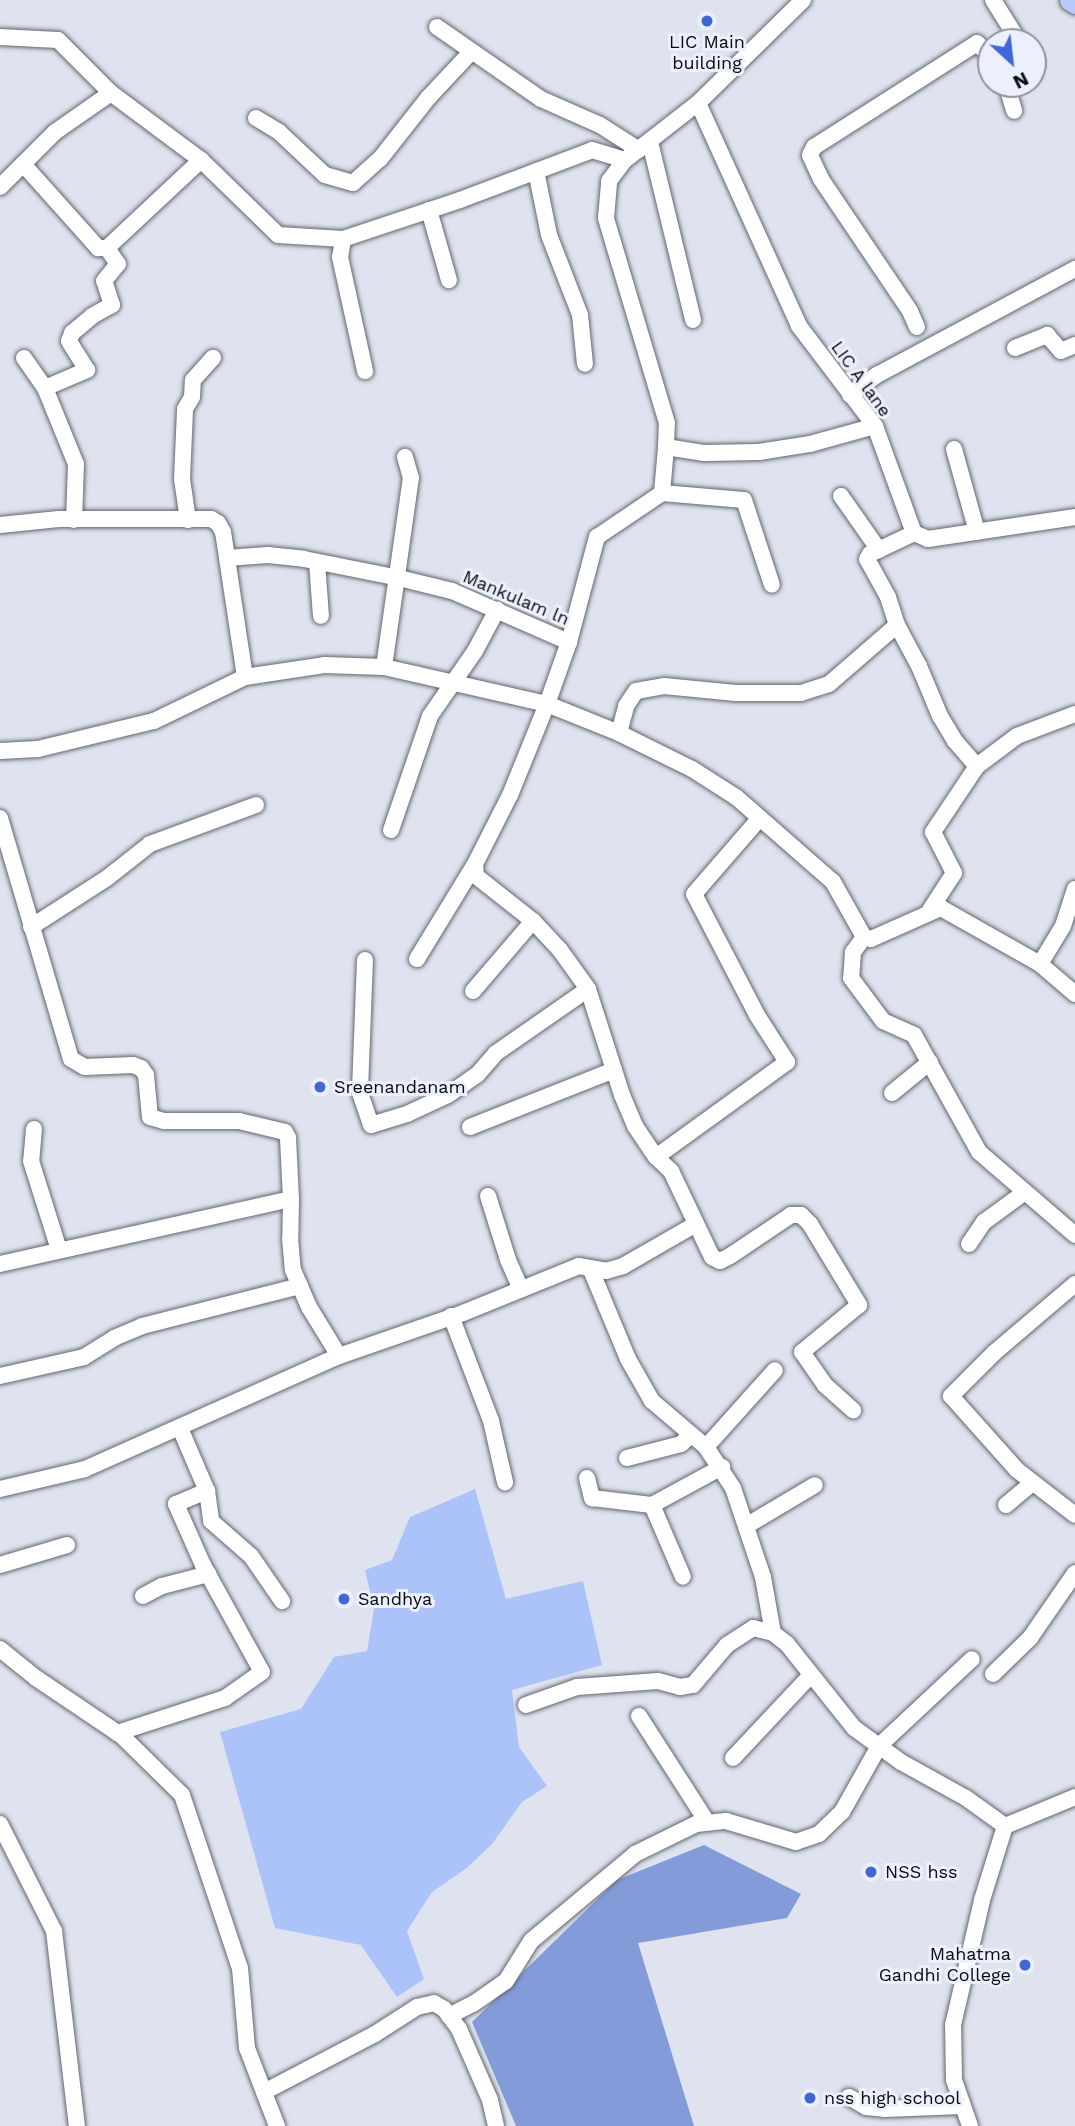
<!DOCTYPE html>
<style>
body{margin:0}
#map{position:relative;width:1075px;height:2126px;overflow:hidden;background:#dee3ef;font-family:"Work Sans",sans-serif}
div>[style]{position:absolute}
[style*='--x']{left:calc(var(--x)*1px);top:calc(var(--y)*1px);width:calc(var(--w)*1px);rotate:calc(var(--a)*1deg)}
.green>*{inset:0;background:#acc3fa}
.forest>*{inset:0;background:#839cd9}
.roads{filter:drop-shadow(0 0 2px #616670) drop-shadow(0 0 2px #616670)}
.minor>*{height:16px;margin:-8px;padding:0 8px;transform-origin:8px;border-radius:8px;background:#fff}
.major>*{height:21px;margin:-10.5px;padding:0 10.5px;transform-origin:10.5px;border-radius:10.5px;background:#b8cafa}
.dots>*{width:19px;height:19px;translate:-50% -50%;box-sizing:border-box;border:4px solid #ebf0fc;border-radius:50%}
span{translate:-50% -50%;white-space:nowrap;text-align:center;line-height:1.15;-webkit-text-stroke:6px #ebf0fc;paint-order:stroke}
.poi-label{font-size:18px;color:#0a0b0f}
.left{translate:0 -50%;text-align:left}
.right{translate:-100% -50%;text-align:right}
.street-label{font-size:18px;color:#0a0b0f}
.north{position:absolute;left:977px;top:28px;width:70px;height:70px;box-sizing:border-box;background:#ebf0fc;border:2px solid #91949d;border-radius:50%;rotate:153deg;font-size:19px;font-weight:700;line-height:28px;text-align:center;color:#0a0b0f}
.north::after{content:'';display:block;margin:auto;width:24px;height:32px;background:#4166d8;clip-path:polygon(50% 0,100% 100%,50% 72%,0 100%)}
</style>
<div id="map">
<div class="green">
<div style="clip-path:polygon(475px 1489px,506px 1599px,583px 1581px,602px 1665px,512px 1690px,519px 1747px,547px 1786px,522px 1802px,492px 1844px,467px 1868px,432px 1892px,407px 1931px,424px 1979px,397px 1997px,361px 1945px,275px 1928px,220px 1732px,301px 1709px,334px 1657px,367px 1651px,374px 1609px,365px 1570px,392px 1560px,410px 1517px)"></div>
</div>
<div class="forest">
<div style="clip-path:polygon(704px 1845px,801px 1894px,787px 1918px,638px 1943px,694px 2126px,516px 2126px,472px 2022px,617px 1880px)"></div>
</div>
<div class="roads">
<div class="minor">
<div style="--x:993;--y:0;--w:47;--a:58"></div>
<div style="--x:1018;--y:40;--w:4;--a:146"></div>
<div style="--x:437;--y:27;--w:126;--a:34.7"></div>
<div style="--x:541;--y:99;--w:64;--a:23.8"></div>
<div style="--x:600;--y:125;--w:46;--a:32.7"></div>
<div style="--x:0;--y:37;--w:58;--a:3"></div>
<div style="--x:58;--y:40;--w:75;--a:45"></div>
<div style="--x:111;--y:93;--w:112;--a:36.7"></div>
<div style="--x:201;--y:160;--w:107;--a:44.2"></div>
<div style="--x:278;--y:235;--w:65;--a:3.5"></div>
<div style="--x:343;--y:239;--w:123;--a:-18.4"></div>
<div style="--x:460;--y:200;--w:141;--a:-20.7"></div>
<div style="--x:592;--y:150;--w:34;--a:17"></div>
<div style="--x:1006;--y:84;--w:28;--a:73"></div>
<div style="--x:698;--y:103;--w:245;--a:65.6"></div>
<div style="--x:799;--y:326;--w:126;--a:52.8"></div>
<div style="--x:875;--y:426;--w:114;--a:70"></div>
<div style="--x:914;--y:533;--w:15;--a:23"></div>
<div style="--x:928;--y:539;--w:149;--a:-8.5"></div>
<div style="--x:256;--y:118;--w:27;--a:31"></div>
<div style="--x:279;--y:132;--w:63;--a:43.1"></div>
<div style="--x:325;--y:175;--w:29;--a:16"></div>
<div style="--x:353;--y:183;--w:36;--a:-42"></div>
<div style="--x:380;--y:159;--w:78;--a:-51.8"></div>
<div style="--x:428;--y:98;--w:63;--a:-46.9"></div>
<div style="--x:650;--y:142;--w:183;--a:76.4"></div>
<div style="--x:23;--y:164;--w:113;--a:48.2"></div>
<div style="--x:98;--y:248;--w:9;--a:0"></div>
<div style="--x:107;--y:248;--w:129;--a:-43.1"></div>
<div style="--x:536;--y:171;--w:65;--a:78.5"></div>
<div style="--x:549;--y:235;--w:86;--a:68.8"></div>
<div style="--x:580;--y:315;--w:49;--a:84.2"></div>
<div style="--x:0;--y:187;--w:78;--a:-45"></div>
<div style="--x:55;--y:132;--w:68;--a:-34.9"></div>
<div style="--x:429;--y:210;--w:73;--a:74.1"></div>
<div style="--x:343;--y:239;--w:18;--a:99"></div>
<div style="--x:340;--y:257;--w:117;--a:77.6"></div>
<div style="--x:917;--y:327;--w:17;--a:-114"></div>
<div style="--x:910;--y:311;--w:159;--a:-124"></div>
<div style="--x:821;--y:179;--w:26;--a:-115"></div>
<div style="--x:810;--y:155;--w:9;--a:-63"></div>
<div style="--x:814;--y:147;--w:193;--a:-32.5"></div>
<div style="--x:977;--y:43;--w:20;--a:45"></div>
<div style="--x:1015;--y:348;--w:35;--a:-22"></div>
<div style="--x:1047;--y:335;--w:21;--a:49"></div>
<div style="--x:1061;--y:351;--w:15;--a:-23"></div>
<div style="--x:24;--y:358;--w:37;--a:55"></div>
<div style="--x:45;--y:388;--w:82;--a:67.8"></div>
<div style="--x:76;--y:464;--w:56;--a:92"></div>
<div style="--x:45;--y:388;--w:46;--a:-23.2"></div>
<div style="--x:87;--y:370;--w:34;--a:-122"></div>
<div style="--x:69;--y:341;--w:9;--a:-69"></div>
<div style="--x:72;--y:333;--w:26;--a:-40"></div>
<div style="--x:92;--y:316;--w:23;--a:-29"></div>
<div style="--x:112;--y:305;--w:25;--a:-108"></div>
<div style="--x:104;--y:281;--w:22;--a:-51"></div>
<div style="--x:118;--y:264;--w:19;--a:-125"></div>
<div style="--x:850;--y:395;--w:34;--a:-37"></div>
<div style="--x:877;--y:375;--w:225;--a:-28.2"></div>
<div style="--x:666;--y:447;--w:39;--a:9"></div>
<div style="--x:705;--y:453;--w:54;--a:-1.1"></div>
<div style="--x:759;--y:452;--w:52;--a:-8.9"></div>
<div style="--x:810;--y:444;--w:67;--a:-15.5"></div>
<div style="--x:954;--y:449;--w:86;--a:74.5"></div>
<div style="--x:662;--y:493;--w:82;--a:4.9"></div>
<div style="--x:744;--y:500;--w:89;--a:71.8"></div>
<div style="--x:841;--y:496;--w:66;--a:54.9"></div>
<div style="--x:188;--y:520;--w:41;--a:-98.3"></div>
<div style="--x:182;--y:479;--w:70;--a:-87.5"></div>
<div style="--x:185;--y:409;--w:14;--a:-60"></div>
<div style="--x:192;--y:397;--w:17;--a:-87"></div>
<div style="--x:193;--y:380;--w:30;--a:-48"></div>
<div style="--x:0;--y:525;--w:59;--a:-5.8"></div>
<div style="--x:59;--y:519;--w:152;--a:0"></div>
<div style="--x:211;--y:519;--w:8;--a:30"></div>
<div style="--x:218;--y:523;--w:10;--a:61"></div>
<div style="--x:223;--y:532;--w:26;--a:81"></div>
<div style="--x:227;--y:558;--w:41;--a:-4.2"></div>
<div style="--x:268;--y:555;--w:36;--a:6"></div>
<div style="--x:304;--y:559;--w:97;--a:11.3"></div>
<div style="--x:399;--y:578;--w:55;--a:13.8"></div>
<div style="--x:452;--y:591;--w:128;--a:23.6"></div>
<div style="--x:569;--y:642;--w:109;--a:-75.1"></div>
<div style="--x:597;--y:537;--w:78;--a:-34.1"></div>
<div style="--x:662;--y:493;--w:46;--a:-85"></div>
<div style="--x:666;--y:447;--w:24;--a:-88"></div>
<div style="--x:667;--y:423;--w:214;--a:-106.6"></div>
<div style="--x:606;--y:218;--w:37;--a:-85"></div>
<div style="--x:609;--y:181;--w:26;--a:-53"></div>
<div style="--x:625;--y:160;--w:93;--a:-38"></div>
<div style="--x:698;--y:103;--w:147;--a:-44.4"></div>
<div style="--x:227;--y:558;--w:120;--a:81.4"></div>
<div style="--x:317;--y:562;--w:54;--a:85.8"></div>
<div style="--x:897;--y:625;--w:29;--a:-108"></div>
<div style="--x:888;--y:597;--w:43;--a:-118.9"></div>
<div style="--x:867;--y:559;--w:6;--a:-59"></div>
<div style="--x:870;--y:554;--w:49;--a:-25.5"></div>
<div style="--x:569;--y:642;--w:66;--a:109.5"></div>
<div style="--x:547;--y:704;--w:78;--a:21.9"></div>
<div style="--x:619;--y:733;--w:81;--a:26.3"></div>
<div style="--x:692;--y:769;--w:52;--a:32.5"></div>
<div style="--x:736;--y:797;--w:129;--a:41.2"></div>
<div style="--x:833;--y:882;--w:63;--a:60.6"></div>
<div style="--x:864;--y:937;--w:7;--a:16"></div>
<div style="--x:871;--y:939;--w:77;--a:-23.9"></div>
<div style="--x:941;--y:908;--w:114;--a:29.5"></div>
<div style="--x:384;--y:667;--w:167;--a:12.8"></div>
<div style="--x:547;--y:704;--w:98;--a:112.1"></div>
<div style="--x:510;--y:795;--w:77;--a:116.9"></div>
<div style="--x:475;--y:864;--w:12;--a:85"></div>
<div style="--x:476;--y:876;--w:73;--a:38.3"></div>
<div style="--x:533;--y:921;--w:40;--a:47"></div>
<div style="--x:560;--y:950;--w:48;--a:54.3"></div>
<div style="--x:588;--y:989;--w:111;--a:72.2"></div>
<div style="--x:622;--y:1095;--w:34;--a:67"></div>
<div style="--x:635;--y:1126;--w:37;--a:56"></div>
<div style="--x:656;--y:1157;--w:21;--a:43"></div>
<div style="--x:671;--y:1171;--w:95;--a:64.5"></div>
<div style="--x:712;--y:1257;--w:9;--a:27"></div>
<div style="--x:720;--y:1261;--w:11;--a:-27"></div>
<div style="--x:730;--y:1256;--w:73;--a:-33.9"></div>
<div style="--x:791;--y:1215;--w:10;--a:0"></div>
<div style="--x:801;--y:1215;--w:13;--a:45"></div>
<div style="--x:810;--y:1224;--w:95;--a:58.8"></div>
<div style="--x:859;--y:1305;--w:74;--a:140.5"></div>
<div style="--x:802;--y:1352;--w:40;--a:55.1"></div>
<div style="--x:825;--y:1385;--w:38;--a:42"></div>
<div style="--x:619;--y:733;--w:28;--a:-75"></div>
<div style="--x:626;--y:706;--w:18;--a:-56"></div>
<div style="--x:636;--y:691;--w:28;--a:-10"></div>
<div style="--x:664;--y:686;--w:72;--a:5.6"></div>
<div style="--x:736;--y:693;--w:65;--a:0"></div>
<div style="--x:801;--y:693;--w:29;--a:-18"></div>
<div style="--x:829;--y:684;--w:90;--a:-40.9"></div>
<div style="--x:897;--y:625;--w:47;--a:61.8"></div>
<div style="--x:919;--y:666;--w:54;--a:67.2"></div>
<div style="--x:940;--y:716;--w:29;--a:59"></div>
<div style="--x:955;--y:741;--w:33;--a:49"></div>
<div style="--x:977;--y:766;--w:50;--a:-36.9"></div>
<div style="--x:1017;--y:736;--w:62;--a:-20.8"></div>
<div style="--x:0;--y:751;--w:38;--a:-3"></div>
<div style="--x:38;--y:749;--w:119;--a:-13.6"></div>
<div style="--x:154;--y:721;--w:101;--a:-25.8"></div>
<div style="--x:245;--y:677;--w:80;--a:-8.6"></div>
<div style="--x:324;--y:665;--w:60;--a:1.9"></div>
<div style="--x:384;--y:667;--w:191;--a:-81.9"></div>
<div style="--x:411;--y:478;--w:22;--a:-106"></div>
<div style="--x:0;--y:818;--w:251;--a:73.6"></div>
<div style="--x:71;--y:1059;--w:16;--a:30"></div>
<div style="--x:85;--y:1067;--w:48;--a:-2.4"></div>
<div style="--x:133;--y:1065;--w:9;--a:21"></div>
<div style="--x:141;--y:1068;--w:9;--a:54"></div>
<div style="--x:146;--y:1075;--w:42;--a:84.6"></div>
<div style="--x:150;--y:1117;--w:15;--a:16"></div>
<div style="--x:164;--y:1121;--w:75;--a:0"></div>
<div style="--x:239;--y:1121;--w:47;--a:13.4"></div>
<div style="--x:285;--y:1132;--w:7;--a:63"></div>
<div style="--x:288;--y:1138;--w:61;--a:87.2"></div>
<div style="--x:391;--y:830;--w:120;--a:-71.1"></div>
<div style="--x:430;--y:716;--w:79;--a:-55.3"></div>
<div style="--x:475;--y:651;--w:47;--a:-61.8"></div>
<div style="--x:1075;--y:889;--w:39;--a:108"></div>
<div style="--x:1063;--y:926;--w:44;--a:121.2"></div>
<div style="--x:1040;--y:964;--w:46;--a:40.6"></div>
<div style="--x:930;--y:910;--w:44;--a:-57"></div>
<div style="--x:954;--y:873;--w:46;--a:-117.1"></div>
<div style="--x:933;--y:832;--w:79;--a:-56.3"></div>
<div style="--x:31;--y:927;--w:90;--a:-32.8"></div>
<div style="--x:107;--y:878;--w:55;--a:-38.3"></div>
<div style="--x:150;--y:844;--w:113;--a:-20.2"></div>
<div style="--x:864;--y:937;--w:19;--a:126"></div>
<div style="--x:853;--y:952;--w:26;--a:94"></div>
<div style="--x:851;--y:978;--w:54;--a:53.3"></div>
<div style="--x:883;--y:1021;--w:34;--a:24"></div>
<div style="--x:914;--y:1035;--w:134;--a:60.9"></div>
<div style="--x:979;--y:1152;--w:127;--a:40.8"></div>
<div style="--x:417;--y:959;--w:111;--a:-58.6"></div>
<div style="--x:365;--y:960;--w:133;--a:92.2"></div>
<div style="--x:360;--y:1093;--w:34;--a:71"></div>
<div style="--x:371;--y:1125;--w:38;--a:-17"></div>
<div style="--x:407;--y:1114;--w:45;--a:-24.9"></div>
<div style="--x:448;--y:1095;--w:35;--a:-35"></div>
<div style="--x:477;--y:1075;--w:29;--a:-49"></div>
<div style="--x:496;--y:1053;--w:112;--a:-34.8"></div>
<div style="--x:473;--y:991;--w:92;--a:-49.4"></div>
<div style="--x:892;--y:1093;--w:49;--a:-39.2"></div>
<div style="--x:470;--y:1127;--w:155;--a:-21.6"></div>
<div style="--x:34;--y:1129;--w:32;--a:95"></div>
<div style="--x:31;--y:1161;--w:93;--a:72.5"></div>
<div style="--x:656;--y:1157;--w:162;--a:-35.9"></div>
<div style="--x:787;--y:1062;--w:56;--a:-122.6"></div>
<div style="--x:757;--y:1015;--w:136;--a:-117.5"></div>
<div style="--x:694;--y:894;--w:99;--a:-49.1"></div>
<div style="--x:488;--y:1196;--w:67;--a:72.6"></div>
<div style="--x:508;--y:1260;--w:32;--a:66"></div>
<div style="--x:969;--y:1244;--w:27;--a:-56"></div>
<div style="--x:984;--y:1222;--w:51;--a:-36.2"></div>
<div style="--x:0;--y:1264;--w:298;--a:-12.6"></div>
<div style="--x:291;--y:1199;--w:39;--a:91"></div>
<div style="--x:290;--y:1238;--w:32;--a:85"></div>
<div style="--x:293;--y:1270;--w:40;--a:66.6"></div>
<div style="--x:309;--y:1307;--w:57;--a:58.5"></div>
<div style="--x:591;--y:1270;--w:96;--a:67.4"></div>
<div style="--x:628;--y:1359;--w:48;--a:60.3"></div>
<div style="--x:652;--y:1401;--w:71;--a:40.4"></div>
<div style="--x:706;--y:1447;--w:49;--a:56.6"></div>
<div style="--x:733;--y:1488;--w:94;--a:71.4"></div>
<div style="--x:763;--y:1577;--w:57;--a:79.9"></div>
<div style="--x:1075;--y:1284;--w:106;--a:139.6"></div>
<div style="--x:994;--y:1353;--w:61;--a:135"></div>
<div style="--x:951;--y:1396;--w:99;--a:48.3"></div>
<div style="--x:1017;--y:1470;--w:73;--a:37.8"></div>
<div style="--x:451;--y:1316;--w:112;--a:69.1"></div>
<div style="--x:491;--y:1421;--w:63;--a:77.1"></div>
<div style="--x:0;--y:1376;--w:86;--a:-12.7"></div>
<div style="--x:84;--y:1357;--w:36;--a:-32"></div>
<div style="--x:114;--y:1338;--w:30;--a:-23"></div>
<div style="--x:142;--y:1326;--w:163;--a:-14.2"></div>
<div style="--x:706;--y:1447;--w:103;--a:-48.1"></div>
<div style="--x:627;--y:1458;--w:56;--a:-14.5"></div>
<div style="--x:681;--y:1444;--w:13;--a:-42"></div>
<div style="--x:587;--y:1478;--w:21;--a:76"></div>
<div style="--x:592;--y:1498;--w:60;--a:6.7"></div>
<div style="--x:652;--y:1505;--w:78;--a:66.7"></div>
<div style="--x:0;--y:1489;--w:87;--a:-13.2"></div>
<div style="--x:85;--y:1469;--w:278;--a:-24"></div>
<div style="--x:339;--y:1356;--w:131;--a:-19.1"></div>
<div style="--x:463;--y:1313;--w:125;--a:-22.1"></div>
<div style="--x:579;--y:1266;--w:27;--a:10"></div>
<div style="--x:606;--y:1271;--w:18;--a:-16"></div>
<div style="--x:623;--y:1266;--w:84;--a:-29.9"></div>
<div style="--x:207;--y:1491;--w:30;--a:82"></div>
<div style="--x:211;--y:1521;--w:53;--a:41.2"></div>
<div style="--x:251;--y:1556;--w:55;--a:55.4"></div>
<div style="--x:652;--y:1505;--w:80;--a:-28.5"></div>
<div style="--x:1006;--y:1505;--w:34;--a:-40"></div>
<div style="--x:746;--y:1526;--w:80;--a:-30.7"></div>
<div style="--x:0;--y:1565;--w:70;--a:-16.6"></div>
<div style="--x:143;--y:1596;--w:21;--a:-28"></div>
<div style="--x:162;--y:1586;--w:48;--a:-14.6"></div>
<div style="--x:0;--y:1649;--w:46;--a:38.9"></div>
<div style="--x:36;--y:1678;--w:104;--a:34"></div>
<div style="--x:122;--y:1736;--w:84;--a:44.5"></div>
<div style="--x:182;--y:1795;--w:182;--a:71.5"></div>
<div style="--x:240;--y:1968;--w:80;--a:85"></div>
<div style="--x:247;--y:2048;--w:84;--a:69"></div>
<div style="--x:993;--y:1674;--w:52;--a:-44.2"></div>
<div style="--x:1030;--y:1638;--w:79;--a:-55.3"></div>
<div style="--x:526;--y:1705;--w:54;--a:-19.4"></div>
<div style="--x:577;--y:1687;--w:81;--a:-4.2"></div>
<div style="--x:658;--y:1681;--w:23;--a:15"></div>
<div style="--x:680;--y:1687;--w:13;--a:-9"></div>
<div style="--x:693;--y:1685;--w:52;--a:-49.6"></div>
<div style="--x:727;--y:1645;--w:31;--a:-33"></div>
<div style="--x:753;--y:1628;--w:21;--a:14"></div>
<div style="--x:773;--y:1633;--w:18;--a:38"></div>
<div style="--x:787;--y:1644;--w:107;--a:51.4"></div>
<div style="--x:854;--y:1728;--w:58;--a:35.9"></div>
<div style="--x:901;--y:1762;--w:74;--a:29"></div>
<div style="--x:966;--y:1798;--w:48;--a:35.7"></div>
<div style="--x:639;--y:1716;--w:126;--a:57.3"></div>
<div style="--x:117;--y:1733;--w:114;--a:-18"></div>
<div style="--x:225;--y:1698;--w:45;--a:-35.1"></div>
<div style="--x:262;--y:1672;--w:122;--a:-118.9"></div>
<div style="--x:203;--y:1565;--w:67;--a:-113.9"></div>
<div style="--x:176;--y:1504;--w:34;--a:-23"></div>
<div style="--x:207;--y:1491;--w:69;--a:-113.2"></div>
<div style="--x:733;--y:1758;--w:114;--a:-46.8"></div>
<div style="--x:0;--y:1824;--w:120;--a:63.2"></div>
<div style="--x:54;--y:1931;--w:196;--a:83.3"></div>
<div style="--x:449;--y:2016;--w:27;--a:-27"></div>
<div style="--x:473;--y:2004;--w:40;--a:-34.9"></div>
<div style="--x:506;--y:1981;--w:47;--a:-58"></div>
<div style="--x:531;--y:1941;--w:136;--a:-39.9"></div>
<div style="--x:635;--y:1854;--w:68;--a:-26.2"></div>
<div style="--x:696;--y:1824;--w:30;--a:-6"></div>
<div style="--x:726;--y:1821;--w:73;--a:16.7"></div>
<div style="--x:796;--y:1842;--w:24;--a:-19"></div>
<div style="--x:819;--y:1834;--w:32;--a:-44"></div>
<div style="--x:842;--y:1812;--w:76;--a:-60.7"></div>
<div style="--x:879;--y:1746;--w:127;--a:-43.1"></div>
<div style="--x:264;--y:2092;--w:125;--a:-27.6"></div>
<div style="--x:375;--y:2034;--w:50;--a:-32.7"></div>
<div style="--x:417;--y:2007;--w:17;--a:-13"></div>
<div style="--x:434;--y:2003;--w:12;--a:31"></div>
<div style="--x:444;--y:2009;--w:25;--a:53"></div>
<div style="--x:459;--y:2029;--w:77;--a:66.4"></div>
<div style="--x:490;--y:2100;--w:27;--a:77"></div>
<div style="--x:849;--y:2097;--w:20;--a:30"></div>
<div style="--x:866;--y:2107;--w:18;--a:6"></div>
<div style="--x:884;--y:2109;--w:78;--a:-2.2"></div>
<div style="--x:970;--y:2126;--w:49;--a:-109.2"></div>
<div style="--x:954;--y:2080;--w:55;--a:-91"></div>
<div style="--x:953;--y:2025;--w:128;--a:-76.9"></div>
<div style="--x:982;--y:1900;--w:77;--a:-72.7"></div>
<div style="--x:1005;--y:1826;--w:76;--a:-22.5"></div>
</div>
<div class="major">
<div style="--x:1070;--y:0;--w:6;--a:31"></div>
</div>
</div>
<div class="dots">
<div style="left:707px;top:21px;background:#4166d8"></div>
<div style="left:320px;top:1087px;background:#4166d8"></div>
<div style="left:344px;top:1599px;background:#4166d8"></div>
<div style="left:871px;top:1872px;background:#4166d8"></div>
<div style="left:1025px;top:1965px;background:#4166d8"></div>
<div style="left:810px;top:2098px;background:#4166d8"></div>
</div>
<div class="poi-label">
<span style="left:707px;top:53px">LIC Main<br>building</span>
<span class="left" style="left:334px;top:1087px">Sreenandanam</span>
<span class="left" style="left:358px;top:1599px">Sandhya</span>
<span class="left" style="left:885px;top:1872px">NSS hss</span>
<span class="right" style="left:1011px;top:1965px">Mahatma<br>Gandhi College</span>
<span class="left" style="left:824px;top:2098px">nss high school</span>
</div>
<div class="street-label">
<span style="left:861px;top:379px;rotate:54deg">LIC A lane</span>
<span style="left:516px;top:598px;rotate:23deg">Mankulam ln</span>
</div>
<div class="north">N</div>
</div>
